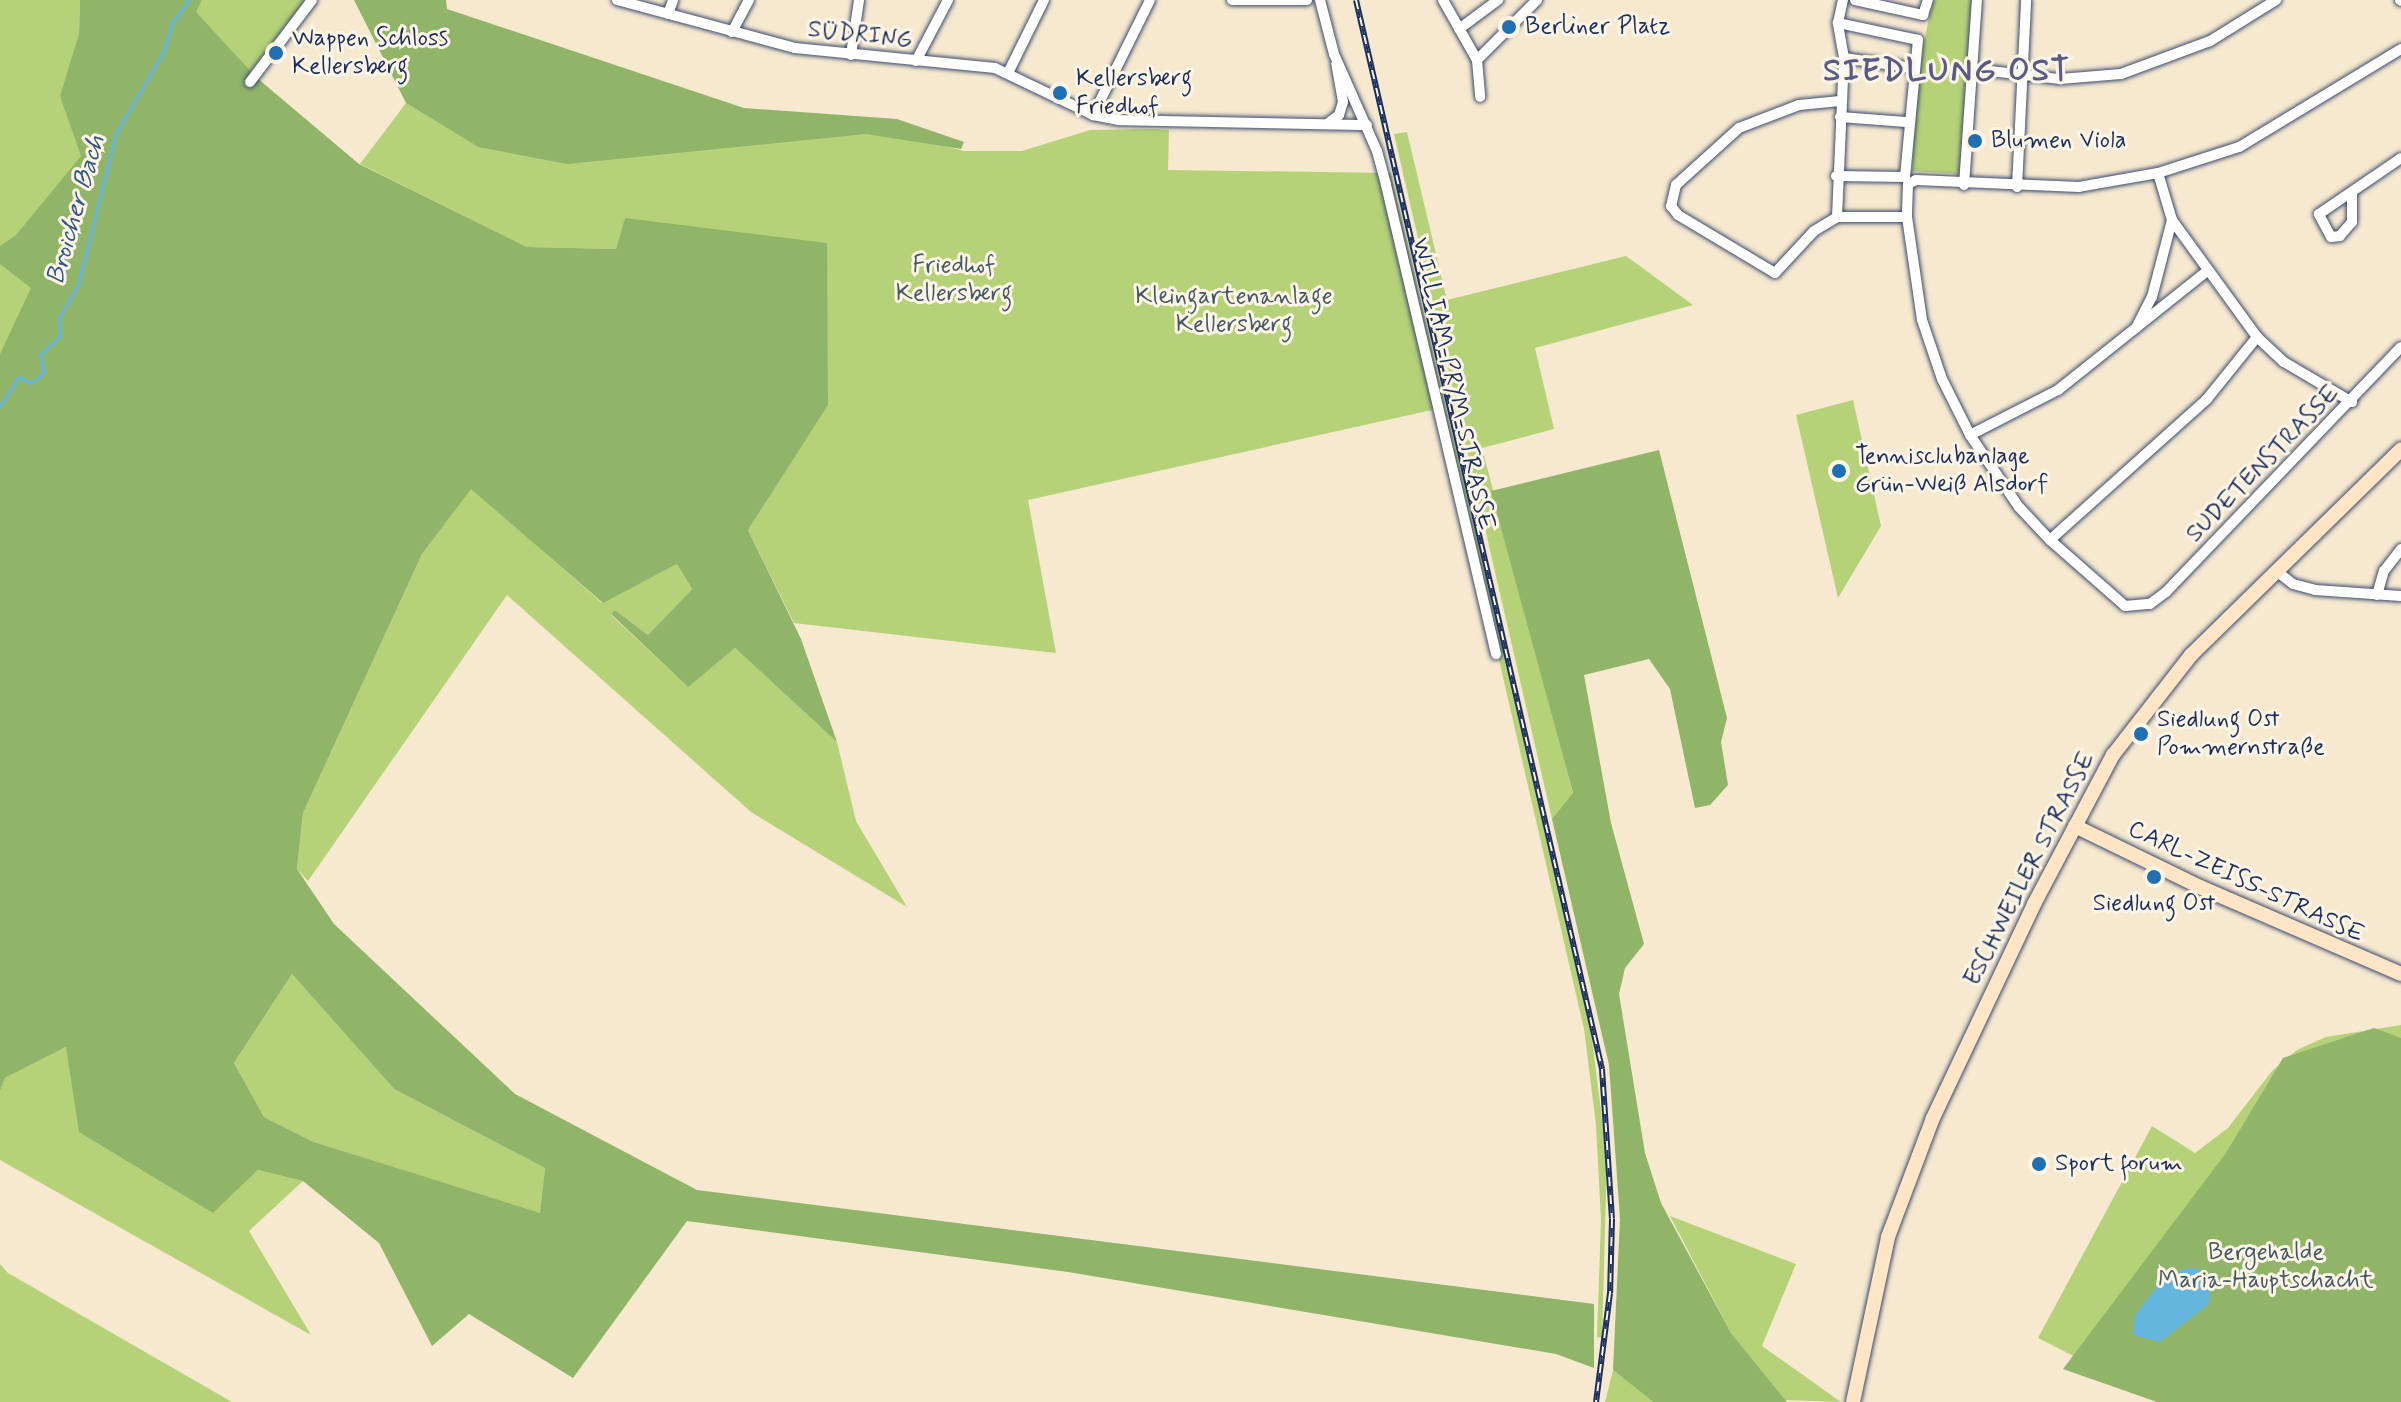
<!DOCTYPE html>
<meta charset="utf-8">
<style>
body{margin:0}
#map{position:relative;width:2401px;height:1402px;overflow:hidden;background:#f6e9d0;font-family:Mynerve,sans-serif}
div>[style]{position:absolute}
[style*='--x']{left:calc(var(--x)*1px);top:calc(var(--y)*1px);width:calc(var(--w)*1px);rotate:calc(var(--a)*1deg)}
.green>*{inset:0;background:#b6d278}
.forest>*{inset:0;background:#90b468}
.water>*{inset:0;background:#64b6df}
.stream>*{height:3px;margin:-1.5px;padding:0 1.5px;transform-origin:1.5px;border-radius:1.5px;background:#64b6df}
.roads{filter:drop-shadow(0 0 2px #3c4b6f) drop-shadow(0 0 2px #3c4b6f)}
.street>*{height:10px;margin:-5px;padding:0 5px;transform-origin:5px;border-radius:5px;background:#fff}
.secondary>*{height:14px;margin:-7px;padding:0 7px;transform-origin:7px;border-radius:7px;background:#fde5c5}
.rail>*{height:6px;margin-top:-3px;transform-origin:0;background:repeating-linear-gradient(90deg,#fcf5e5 0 9px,#1b2f5e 0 18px);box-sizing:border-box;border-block:2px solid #1b2f5e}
.dots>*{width:22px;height:22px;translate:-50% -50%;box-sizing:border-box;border:4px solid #fcf5e5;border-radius:50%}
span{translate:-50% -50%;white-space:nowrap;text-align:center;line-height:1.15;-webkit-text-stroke:6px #fcf5e5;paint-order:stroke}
.poi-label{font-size:24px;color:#1b2f5e}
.left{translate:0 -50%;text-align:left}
.street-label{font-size:24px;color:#1b2f5e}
.park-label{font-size:24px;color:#425864}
.water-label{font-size:26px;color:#315885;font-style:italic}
.district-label{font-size:32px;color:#585a88;font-weight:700;letter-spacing:2px}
</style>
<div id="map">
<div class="green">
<div style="clip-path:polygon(0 0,80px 0,79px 34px,71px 65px,93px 50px,85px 0,313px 0,257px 78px,0 568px)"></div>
<div style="clip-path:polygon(1933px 0,1975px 0,1963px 174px,1912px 171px,1918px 70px)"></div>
<div style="clip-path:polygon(406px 103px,478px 147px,866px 134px,916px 139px,964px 151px,1022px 151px,1090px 130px,1155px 129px,1169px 130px,1168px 170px,1391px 173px,1589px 1016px,1607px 1158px,1602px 1338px,1597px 1337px,1601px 1220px,1596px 1125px,1584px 1029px,1441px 408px,1028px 500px,1056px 653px,794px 623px,748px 530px,828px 404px,625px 219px,616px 249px,527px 247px,360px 164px)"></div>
<div style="clip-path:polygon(1407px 132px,1447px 300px,1626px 256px,1693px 305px,1535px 348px,1554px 429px,1482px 448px,1573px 794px,1552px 819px,1394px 134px)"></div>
<div style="clip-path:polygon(1853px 400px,1881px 526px,1838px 598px,1796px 415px)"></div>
<div style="clip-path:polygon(471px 488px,602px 603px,677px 564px,692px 589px,648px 635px,615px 610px,611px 615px,687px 686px,735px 648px,837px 742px,856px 821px,907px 907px,751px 812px,507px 595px,308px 881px,297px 869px,303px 813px,422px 554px)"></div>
<div style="clip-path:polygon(292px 974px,394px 1089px,545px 1168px,540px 1214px,314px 1142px,264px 1117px,234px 1063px)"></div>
<div style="clip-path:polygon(2401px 1025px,2401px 1402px,2164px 1402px,2038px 1338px,2152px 1126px,2195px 1153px,2228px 1128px,2272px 1071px,2297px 1050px,2326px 1037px)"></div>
<div style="clip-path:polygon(66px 1047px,213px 1213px,258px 1170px,303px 1181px,249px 1231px,311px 1335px,0 1160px,0 1091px,5px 1078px)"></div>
<div style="clip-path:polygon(1670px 1216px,1796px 1264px,1762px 1346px,1841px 1402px,1785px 1400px,1731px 1333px)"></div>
<div style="clip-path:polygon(0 1264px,8px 1273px,232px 1402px,0 1402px)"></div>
<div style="clip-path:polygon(1613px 1370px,1653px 1402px,1605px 1402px)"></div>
</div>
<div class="forest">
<div style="clip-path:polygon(evenodd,80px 0,202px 0,196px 12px,257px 78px,359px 164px,527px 247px,616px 249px,625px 218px,827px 243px,828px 405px,748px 530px,801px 639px,837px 742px,735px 648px,688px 687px,611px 614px,615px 610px,648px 635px,692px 589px,677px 564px,603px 603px,471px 489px,422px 554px,303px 813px,297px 869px,334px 924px,515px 1094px,697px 1190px,1594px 1304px,1594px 1368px,1556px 1354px,1068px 1272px,687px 1221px,573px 1378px,469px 1314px,432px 1346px,379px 1243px,303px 1181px,258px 1170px,213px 1213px,79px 1132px,66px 1047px,5px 1078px,0 1091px,0 354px,31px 288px,0 264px,0 246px,16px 235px,81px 156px,60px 96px,79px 34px,80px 0,292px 974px,394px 1089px,545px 1168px,540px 1213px,314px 1142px,264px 1117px,234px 1063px,292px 974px)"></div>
<div style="clip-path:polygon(354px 0,446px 0,447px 9px,744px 108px,897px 119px,964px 142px,961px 149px,866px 134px,567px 164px,478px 147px,406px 103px)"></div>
<div style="clip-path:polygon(1659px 450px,1727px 718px,1721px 742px,1728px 785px,1710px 805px,1695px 808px,1670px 689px,1649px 659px,1584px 675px,1611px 823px,1644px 944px,1625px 968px,1619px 994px,1645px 1153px,1661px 1203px,1731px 1333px,1787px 1402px,1653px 1402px,1613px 1370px,1620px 1219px,1609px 1065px,1552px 819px,1573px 793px,1491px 491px)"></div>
<div style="clip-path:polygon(2374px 1028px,2401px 1038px,2401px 1402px,2157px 1402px,2063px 1369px,2226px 1153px,2283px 1058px)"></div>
</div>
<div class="water">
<div style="clip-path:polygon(2196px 1268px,2211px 1284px,2209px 1304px,2160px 1342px,2133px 1335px,2135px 1315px,2159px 1284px,2184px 1269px)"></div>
</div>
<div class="stream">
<div style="--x:0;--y:406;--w:35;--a:-57"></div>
<div style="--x:19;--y:377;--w:13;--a:27"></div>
<div style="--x:31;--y:383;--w:17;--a:-40"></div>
<div style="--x:44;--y:372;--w:17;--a:-103"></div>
<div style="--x:40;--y:355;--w:28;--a:-44"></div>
<div style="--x:60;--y:336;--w:18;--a:-93"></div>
<div style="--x:59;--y:318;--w:38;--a:-60"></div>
<div style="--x:78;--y:285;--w:157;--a:-76"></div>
<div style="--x:116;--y:133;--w:93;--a:-59.6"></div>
<div style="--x:163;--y:53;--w:31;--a:-73"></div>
<div style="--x:172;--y:23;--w:29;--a:-54"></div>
</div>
<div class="roads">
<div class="street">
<div style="--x:617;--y:0;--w:184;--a:15.1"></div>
<div style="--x:795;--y:48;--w:201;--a:5.7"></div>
<div style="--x:995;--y:68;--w:109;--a:25.6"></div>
<div style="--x:1093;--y:115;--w:25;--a:11"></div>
<div style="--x:1118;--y:120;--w:249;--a:1.2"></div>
<div style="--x:1232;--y:0;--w:75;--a:0"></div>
<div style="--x:1320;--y:0;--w:56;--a:75.5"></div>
<div style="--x:1334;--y:54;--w:106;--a:66.1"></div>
<div style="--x:1377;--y:151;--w:35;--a:75"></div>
<div style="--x:1386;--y:185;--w:482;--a:76.8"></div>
<div style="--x:1443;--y:0;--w:69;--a:60.5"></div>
<div style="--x:1477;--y:60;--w:37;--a:85"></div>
<div style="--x:1855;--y:0;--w:70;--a:12.4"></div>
<div style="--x:1923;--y:15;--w:16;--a:-72"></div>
<div style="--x:2400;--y:0;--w:1;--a:45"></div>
<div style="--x:668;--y:14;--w:15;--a:-70"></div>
<div style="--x:1459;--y:29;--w:49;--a:-36.6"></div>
<div style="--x:732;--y:32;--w:36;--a:-62"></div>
<div style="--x:2401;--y:49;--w:189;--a:148.8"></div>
<div style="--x:2239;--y:147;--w:85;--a:162.2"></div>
<div style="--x:2158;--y:173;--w:80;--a:170"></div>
<div style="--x:2079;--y:187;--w:163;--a:-177.5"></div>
<div style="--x:1916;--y:180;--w:9;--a:153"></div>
<div style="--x:1908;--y:184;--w:33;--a:92"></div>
<div style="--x:1907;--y:217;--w:104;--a:81.7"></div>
<div style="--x:1922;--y:320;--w:62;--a:71.3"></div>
<div style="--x:1942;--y:379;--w:63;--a:63.4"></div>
<div style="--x:1970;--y:435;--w:87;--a:55.8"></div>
<div style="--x:2019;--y:507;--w:45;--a:46.8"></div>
<div style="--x:2050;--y:540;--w:100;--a:41.3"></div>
<div style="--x:2125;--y:606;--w:25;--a:-5"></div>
<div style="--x:2150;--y:604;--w:20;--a:-37"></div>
<div style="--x:2166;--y:592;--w:339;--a:-46.2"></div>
<div style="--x:851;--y:55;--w:56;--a:-81.7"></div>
<div style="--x:1844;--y:58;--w:70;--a:8.2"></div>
<div style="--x:1477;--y:60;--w:85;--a:-45"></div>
<div style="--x:916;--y:61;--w:69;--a:-62.3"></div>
<div style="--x:1973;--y:69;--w:88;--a:6.6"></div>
<div style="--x:2060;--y:79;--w:61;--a:-4.7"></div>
<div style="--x:2121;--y:74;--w:95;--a:-20.3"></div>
<div style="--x:2210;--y:41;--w:78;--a:-31.8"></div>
<div style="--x:1008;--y:73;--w:81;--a:-63.7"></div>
<div style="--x:250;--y:82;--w:103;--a:-52.9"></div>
<div style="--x:1840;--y:101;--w:41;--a:174.4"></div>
<div style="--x:1799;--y:105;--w:64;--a:159"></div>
<div style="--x:1739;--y:128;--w:85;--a:137.9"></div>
<div style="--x:1676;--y:185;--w:22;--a:103"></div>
<div style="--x:1671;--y:206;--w:11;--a:52"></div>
<div style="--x:1678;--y:215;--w:113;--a:30.9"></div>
<div style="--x:1775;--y:273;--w:57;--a:-47.1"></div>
<div style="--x:1814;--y:231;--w:27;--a:-31"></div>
<div style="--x:1837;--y:217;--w:70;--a:0"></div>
<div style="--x:1093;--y:115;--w:128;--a:-63.6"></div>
<div style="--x:1840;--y:117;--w:66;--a:4.3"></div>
<div style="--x:1327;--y:124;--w:15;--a:-37"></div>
<div style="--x:1339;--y:115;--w:14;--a:-73"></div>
<div style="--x:1343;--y:102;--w:39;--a:-100"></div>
<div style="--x:2158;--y:173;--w:49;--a:73.4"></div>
<div style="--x:2172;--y:220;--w:145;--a:54"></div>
<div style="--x:2257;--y:337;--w:37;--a:43"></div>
<div style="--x:2284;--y:362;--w:79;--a:30.5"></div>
<div style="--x:1836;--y:176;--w:69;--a:0.8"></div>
<div style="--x:1905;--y:177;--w:138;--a:-84.6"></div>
<div style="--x:1918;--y:40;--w:82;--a:-168"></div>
<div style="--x:1964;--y:185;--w:185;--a:-86"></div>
<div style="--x:2017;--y:187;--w:187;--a:-87.2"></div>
<div style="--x:2352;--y:193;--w:29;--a:90"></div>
<div style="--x:2352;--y:222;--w:18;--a:131"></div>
<div style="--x:2340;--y:236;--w:9;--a:174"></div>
<div style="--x:2331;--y:237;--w:26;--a:-118"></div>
<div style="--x:2319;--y:214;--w:99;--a:-34.3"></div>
<div style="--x:1837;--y:217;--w:159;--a:-87.5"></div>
<div style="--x:1844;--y:58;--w:36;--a:-100"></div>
<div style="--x:1838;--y:23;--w:24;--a:-78"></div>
<div style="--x:2136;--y:328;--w:35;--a:-63"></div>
<div style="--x:2152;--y:297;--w:80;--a:-75.4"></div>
<div style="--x:1970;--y:435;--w:99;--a:-27.1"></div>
<div style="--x:2058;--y:390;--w:189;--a:-38.6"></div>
<div style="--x:2050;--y:540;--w:211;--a:-41.9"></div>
<div style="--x:2207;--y:399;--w:80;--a:-51.1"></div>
<div style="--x:2279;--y:573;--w:18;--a:38"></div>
<div style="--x:2293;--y:584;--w:23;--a:15"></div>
<div style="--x:2315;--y:590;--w:86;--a:4"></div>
<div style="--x:2377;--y:595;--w:25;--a:-74"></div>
<div style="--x:2384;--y:571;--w:28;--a:-52"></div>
</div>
<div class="secondary">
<div style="--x:2075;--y:826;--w:139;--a:26"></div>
<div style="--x:2200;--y:887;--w:219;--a:23.4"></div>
<div style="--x:1853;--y:1402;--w:169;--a:-78"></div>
<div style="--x:1888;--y:1237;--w:127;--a:-69.3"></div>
<div style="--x:1933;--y:1118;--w:237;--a:-64.7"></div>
<div style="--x:2034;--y:904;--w:169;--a:-62.1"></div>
<div style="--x:2113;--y:755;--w:127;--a:-52"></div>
<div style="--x:2191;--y:655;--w:294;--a:-44.4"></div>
</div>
</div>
<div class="rail">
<div style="--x:1356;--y:0;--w:1097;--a:77.04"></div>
<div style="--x:1602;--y:1069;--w:150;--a:86.2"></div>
<div style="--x:1612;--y:1219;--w:74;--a:91.5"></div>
<div style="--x:1610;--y:1293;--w:110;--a:97.3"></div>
</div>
<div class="dots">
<div style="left:1509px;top:27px;background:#1f6fb2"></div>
<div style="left:276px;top:53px;background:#1f6fb2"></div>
<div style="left:1060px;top:93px;background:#1f6fb2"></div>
<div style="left:1975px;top:141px;background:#1f6fb2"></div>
<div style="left:1839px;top:471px;background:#1f6fb2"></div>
<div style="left:2141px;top:734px;background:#1f6fb2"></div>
<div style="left:2154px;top:877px;background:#1f6fb2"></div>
<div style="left:2039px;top:1164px;background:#1f6fb2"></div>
</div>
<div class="poi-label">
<span class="left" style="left:1525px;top:27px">Berliner Platz</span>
<span class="left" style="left:292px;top:53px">Wappen Schloss<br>Kellersberg</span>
<span class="left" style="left:1076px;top:93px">Kellersberg<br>Friedhof</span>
<span class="left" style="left:1991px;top:141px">Blumen Viola</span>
<span class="left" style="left:1855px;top:471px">Tennisclubanlage<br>Grün-Weiß Alsdorf</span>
<span class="left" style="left:2157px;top:734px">Siedlung Ost<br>Pommernstraße</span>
<span style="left:2154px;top:904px">Siedlung Ost</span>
<span class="left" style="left:2055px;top:1164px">Sport forum</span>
</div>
<div class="street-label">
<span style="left:860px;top:35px;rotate:6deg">SÜDRING</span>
<span style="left:1453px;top:384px;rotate:77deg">WILLIAM-PRYM-STRASSE</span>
<span style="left:2263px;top:464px;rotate:-46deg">SUDETENSTRASSE</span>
<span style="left:2030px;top:869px;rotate:-63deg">ESCHWEILER STRASSE</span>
<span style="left:2246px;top:882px;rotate:25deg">CARL-ZEISS-STRASSE</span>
</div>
<div class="park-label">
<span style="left:954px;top:280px">Friedhof<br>Kellersberg</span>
<span style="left:1234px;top:311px">Kleingartenanlage<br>Kellersberg</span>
<span style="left:2266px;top:1267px">Bergehalde<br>Maria-Hauptschacht</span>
</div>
<div class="water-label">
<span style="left:77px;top:210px;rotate:-74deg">Broicher Bach</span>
</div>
<div class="district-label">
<span style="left:1947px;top:71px">SIEDLUNG OST</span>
</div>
</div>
